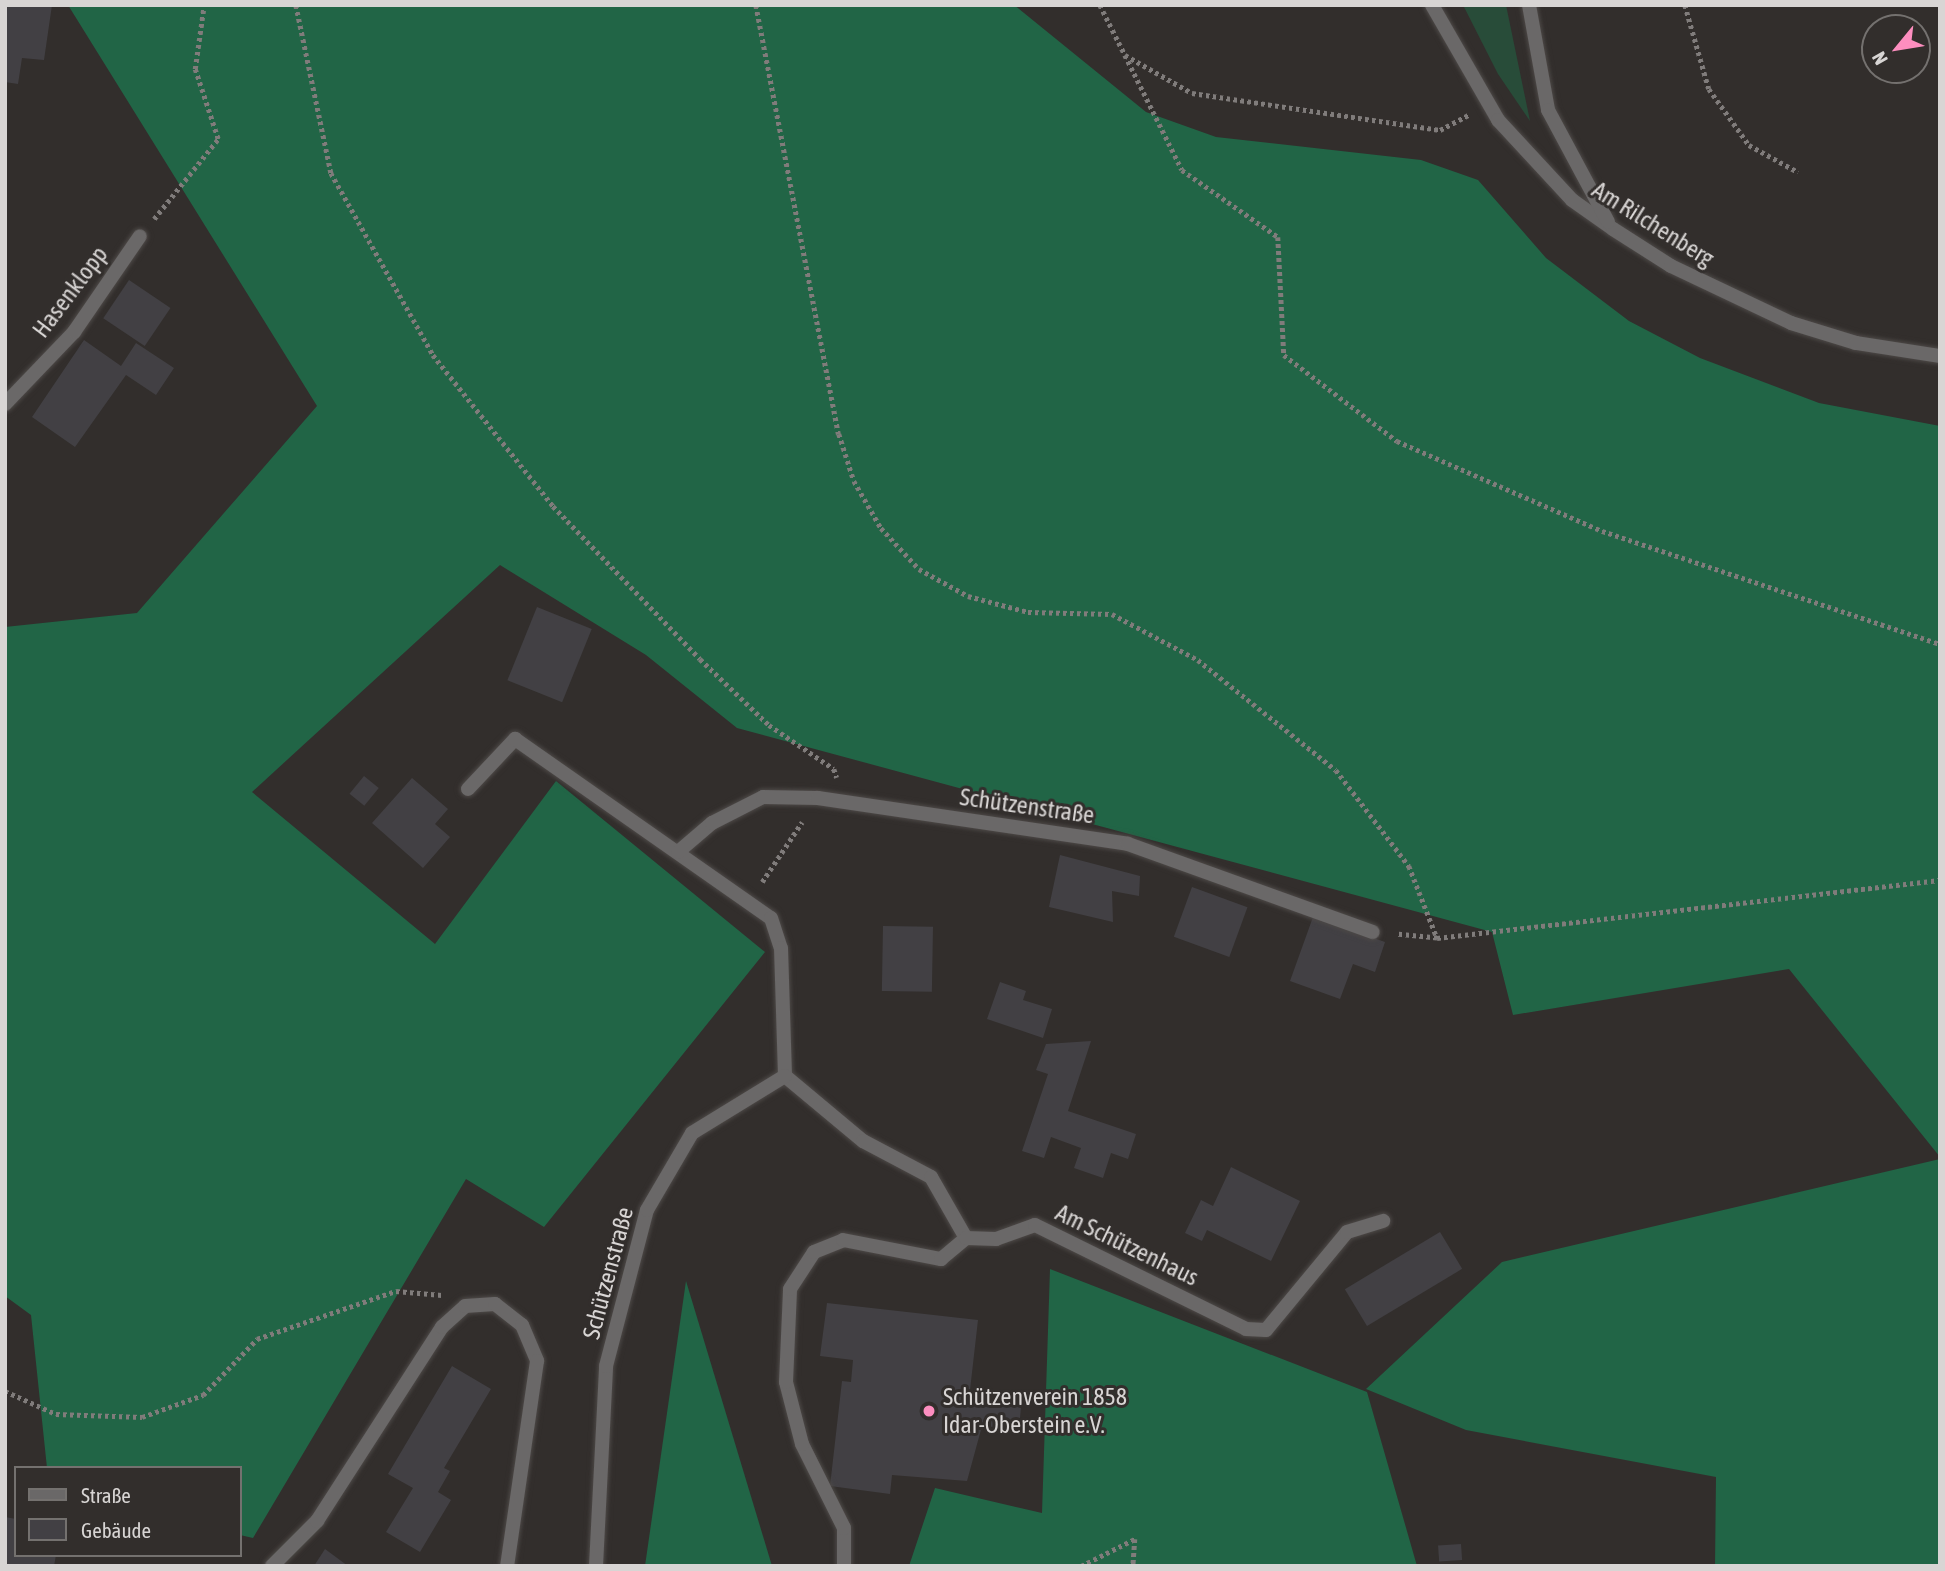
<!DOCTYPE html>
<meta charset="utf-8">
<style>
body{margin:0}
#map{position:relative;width:1945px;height:1571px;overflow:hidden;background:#322e2c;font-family:"Asap Condensed",sans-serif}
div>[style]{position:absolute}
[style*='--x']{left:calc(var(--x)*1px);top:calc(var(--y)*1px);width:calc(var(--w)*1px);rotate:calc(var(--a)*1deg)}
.green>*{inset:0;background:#284c39}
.forest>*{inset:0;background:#216546}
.building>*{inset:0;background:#424044;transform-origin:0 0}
.path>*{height:4.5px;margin-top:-2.25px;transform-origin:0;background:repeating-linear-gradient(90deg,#807c7b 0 3.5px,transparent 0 7px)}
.roads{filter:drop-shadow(0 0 2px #4d4947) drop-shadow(0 0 2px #4d4947)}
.lane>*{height:14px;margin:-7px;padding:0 7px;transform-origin:7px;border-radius:7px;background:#6a6868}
.street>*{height:14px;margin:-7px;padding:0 7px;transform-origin:7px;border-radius:7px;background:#6a6868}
.dots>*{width:19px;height:19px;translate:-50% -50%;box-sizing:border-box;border:4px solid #322e2c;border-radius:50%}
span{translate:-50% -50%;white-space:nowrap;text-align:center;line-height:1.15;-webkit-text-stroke:6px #322e2c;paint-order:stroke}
.street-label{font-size:24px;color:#d8d5d4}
.poi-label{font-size:24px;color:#d8d5d4}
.left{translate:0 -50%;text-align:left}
.frame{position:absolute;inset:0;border:7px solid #d8d5d4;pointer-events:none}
.legend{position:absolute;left:14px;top:1466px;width:228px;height:91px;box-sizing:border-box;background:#322e2c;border:2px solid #74716f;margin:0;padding:9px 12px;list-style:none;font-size:21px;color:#d8d5d4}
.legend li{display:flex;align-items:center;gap:14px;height:35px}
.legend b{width:35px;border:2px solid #74716f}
.north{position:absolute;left:1861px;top:14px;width:70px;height:70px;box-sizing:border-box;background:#322e2c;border:2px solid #74716f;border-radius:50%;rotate:240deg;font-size:19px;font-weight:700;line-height:28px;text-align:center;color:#d8d5d4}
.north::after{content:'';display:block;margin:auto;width:24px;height:32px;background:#fd8ebf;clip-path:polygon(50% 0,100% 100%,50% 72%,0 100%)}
</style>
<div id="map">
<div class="green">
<div style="clip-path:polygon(1463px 5px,1506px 5px,1530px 121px,1498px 74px)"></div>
</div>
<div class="forest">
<div style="clip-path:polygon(68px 5px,1014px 5px,1146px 112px,1216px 137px,1421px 160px,1478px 180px,1546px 258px,1629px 321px,1700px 358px,1819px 403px,1940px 426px,1940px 1157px,1789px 969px,1513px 1015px,1492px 932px,737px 728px,646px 655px,500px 565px,252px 792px,435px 944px,556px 781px,765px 952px,544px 1227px,466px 1179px,253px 1538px,240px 1535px,240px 1468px,47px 1468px,31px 1315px,5px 1296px,5px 627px,137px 613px,317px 406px)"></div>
<div style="clip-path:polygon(1940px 1159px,1940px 1566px,1715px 1566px,1716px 1477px,1466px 1430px,1366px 1389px,1502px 1262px)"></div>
<div style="clip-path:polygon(1050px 1269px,1367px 1392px,1417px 1566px,909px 1566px,935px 1488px,1042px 1513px)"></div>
<div style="clip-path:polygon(686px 1281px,772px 1566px,645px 1566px)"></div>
</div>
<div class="building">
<div style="clip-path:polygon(52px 5px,44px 60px,22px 58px,18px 84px,5px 82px,5px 7px)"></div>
<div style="left:129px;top:280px;width:50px;height:46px;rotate:34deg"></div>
<div style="clip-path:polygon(84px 340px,121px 366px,136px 343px,174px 368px,156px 395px,126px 375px,75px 447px,32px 417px)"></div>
<div style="left:537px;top:607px;width:59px;height:79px;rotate:22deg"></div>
<div style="left:364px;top:776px;width:19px;height:23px;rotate:39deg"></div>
<div style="clip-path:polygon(412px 778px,448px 809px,435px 824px,450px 837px,423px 868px,372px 823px)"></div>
<div style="clip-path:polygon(1060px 855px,1140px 876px,1139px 896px,1112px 891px,1113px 922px,1049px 907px)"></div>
<div style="left:1192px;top:887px;width:59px;height:53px;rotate:20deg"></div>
<div style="clip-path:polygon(1313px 917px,1385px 942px,1375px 972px,1353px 964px,1340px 999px,1290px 981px)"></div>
<div style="left:883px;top:926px;width:50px;height:65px;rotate:1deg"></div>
<div style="clip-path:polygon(1000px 982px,1026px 991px,1023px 1000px,1052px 1009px,1043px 1038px,987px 1019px)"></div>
<div style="clip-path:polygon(1091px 1041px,1068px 1111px,1136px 1134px,1128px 1159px,1111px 1153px,1103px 1178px,1074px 1168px,1081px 1148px,1051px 1137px,1044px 1158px,1022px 1151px,1048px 1074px,1036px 1070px,1046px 1044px)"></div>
<div style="clip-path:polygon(1231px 1167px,1300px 1201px,1271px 1261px,1207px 1230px,1202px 1241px,1185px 1233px,1201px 1200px,1213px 1206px)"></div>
<div style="left:1440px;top:1232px;width:43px;height:111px;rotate:59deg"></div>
<div style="clip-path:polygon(827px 1303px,978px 1320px,970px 1390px,1022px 1396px,1019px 1429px,982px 1426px,967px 1481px,892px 1475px,890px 1494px,830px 1486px,842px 1381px,851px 1382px,853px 1360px,820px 1356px)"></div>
<div style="clip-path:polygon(452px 1366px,491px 1389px,444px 1468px,450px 1471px,438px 1492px,451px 1500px,420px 1552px,386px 1532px,413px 1488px,388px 1474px)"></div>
<div style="clip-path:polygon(5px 1517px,16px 1519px,16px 1555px,56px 1555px,54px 1566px,5px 1566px)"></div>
<div style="left:1461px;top:1544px;width:16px;height:23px;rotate:86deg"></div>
<div style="clip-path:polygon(325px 1549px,348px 1566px,314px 1566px)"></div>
</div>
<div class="path">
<div style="--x:296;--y:5;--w:172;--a:78.2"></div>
<div style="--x:331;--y:173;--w:209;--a:60.7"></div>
<div style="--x:433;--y:355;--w:193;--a:51.5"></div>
<div style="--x:553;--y:506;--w:212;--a:46.1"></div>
<div style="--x:700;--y:659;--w:95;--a:43.7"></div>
<div style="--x:769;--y:725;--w:78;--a:34.1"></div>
<div style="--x:834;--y:769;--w:9;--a:72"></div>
<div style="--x:756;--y:5;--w:437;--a:79.1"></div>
<div style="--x:839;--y:434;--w:49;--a:72.3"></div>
<div style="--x:854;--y:481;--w:54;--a:60.1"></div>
<div style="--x:881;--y:528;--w:56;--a:47.2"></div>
<div style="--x:919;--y:569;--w:56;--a:28.9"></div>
<div style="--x:968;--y:596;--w:62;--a:14.9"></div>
<div style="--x:1028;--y:612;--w:84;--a:1.4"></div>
<div style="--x:1112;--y:614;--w:98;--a:28.1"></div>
<div style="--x:1198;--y:660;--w:176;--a:38.6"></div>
<div style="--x:1336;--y:770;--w:121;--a:52.8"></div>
<div style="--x:1409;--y:866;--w:77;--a:68.7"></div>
<div style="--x:1437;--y:938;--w:41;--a:-174.4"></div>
<div style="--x:1100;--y:5;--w:56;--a:63.4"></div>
<div style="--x:1125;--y:55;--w:77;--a:29.6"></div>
<div style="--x:1192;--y:93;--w:251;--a:8.5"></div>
<div style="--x:1440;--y:130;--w:32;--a:-28"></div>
<div style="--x:1685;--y:5;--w:87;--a:74.1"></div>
<div style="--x:1709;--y:89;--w:69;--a:54.5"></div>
<div style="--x:1749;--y:145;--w:56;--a:28.9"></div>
<div style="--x:1125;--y:55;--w:128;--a:63.6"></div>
<div style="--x:1182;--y:170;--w:117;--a:34.9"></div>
<div style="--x:1278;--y:237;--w:118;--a:87.1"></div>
<div style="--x:1284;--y:355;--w:142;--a:37.3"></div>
<div style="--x:1397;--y:441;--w:224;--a:23.7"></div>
<div style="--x:1602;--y:531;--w:356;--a:18.5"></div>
<div style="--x:154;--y:219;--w:102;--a:-51.3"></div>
<div style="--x:218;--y:139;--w:74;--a:-108.2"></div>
<div style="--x:195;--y:69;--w:65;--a:-82"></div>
<div style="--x:762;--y:882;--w:72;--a:-56.3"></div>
<div style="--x:1437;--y:938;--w:506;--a:-6.58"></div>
<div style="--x:5;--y:1391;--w:56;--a:24.3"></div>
<div style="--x:56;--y:1414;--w:86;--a:2"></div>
<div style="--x:142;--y:1417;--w:65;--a:-19.8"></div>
<div style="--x:203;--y:1395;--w:78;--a:-46"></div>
<div style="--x:257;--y:1339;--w:147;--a:-19.1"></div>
<div style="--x:396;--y:1291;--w:46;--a:5"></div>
<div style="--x:1081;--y:1566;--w:60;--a:-26.6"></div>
<div style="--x:1135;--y:1539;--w:27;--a:94"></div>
</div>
<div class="roads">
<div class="lane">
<div style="--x:844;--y:1566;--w:38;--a:-90"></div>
<div style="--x:844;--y:1528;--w:94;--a:-116.6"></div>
<div style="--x:802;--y:1444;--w:64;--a:-104.5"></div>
<div style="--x:786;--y:1382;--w:93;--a:-87.5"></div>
<div style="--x:790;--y:1289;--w:44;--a:-57"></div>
<div style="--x:814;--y:1252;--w:31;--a:-22"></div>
<div style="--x:843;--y:1240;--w:100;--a:11"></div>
<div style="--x:941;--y:1259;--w:33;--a:-40"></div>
</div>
<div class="street">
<div style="--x:1432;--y:5;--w:133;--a:60.1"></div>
<div style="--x:1498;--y:120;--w:109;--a:47.2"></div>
<div style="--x:1572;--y:200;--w:50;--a:35.3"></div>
<div style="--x:1613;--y:229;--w:69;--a:32.5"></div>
<div style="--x:1671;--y:266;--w:133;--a:25.4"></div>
<div style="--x:1791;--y:323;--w:68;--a:17.1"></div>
<div style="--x:1856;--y:343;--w:85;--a:8.8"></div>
<div style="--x:1529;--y:5;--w:107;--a:79.7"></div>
<div style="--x:1548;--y:110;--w:127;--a:61.8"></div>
<div style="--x:5;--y:404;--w:100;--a:-46.2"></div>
<div style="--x:74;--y:332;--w:116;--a:-55.5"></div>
<div style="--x:468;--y:789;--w:69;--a:-46.8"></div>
<div style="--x:515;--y:739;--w:312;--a:35"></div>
<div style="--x:771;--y:918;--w:32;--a:72"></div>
<div style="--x:781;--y:948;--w:128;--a:88.2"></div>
<div style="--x:678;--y:852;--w:45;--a:-40.5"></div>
<div style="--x:712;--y:823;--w:57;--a:-27"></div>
<div style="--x:763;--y:797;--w:55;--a:1"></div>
<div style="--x:818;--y:798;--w:313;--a:8.4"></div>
<div style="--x:1128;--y:844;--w:260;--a:19.8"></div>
<div style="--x:785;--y:1076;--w:102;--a:39.8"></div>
<div style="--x:863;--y:1141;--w:77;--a:27.9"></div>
<div style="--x:931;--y:1177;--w:70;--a:60.2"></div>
<div style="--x:966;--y:1238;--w:30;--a:2"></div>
<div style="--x:996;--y:1239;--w:41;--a:-19.7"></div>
<div style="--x:1035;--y:1225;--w:235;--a:26.2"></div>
<div style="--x:1246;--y:1329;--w:20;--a:3"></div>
<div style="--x:1266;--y:1330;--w:127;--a:-50.4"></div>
<div style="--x:1347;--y:1232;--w:38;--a:-17"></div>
<div style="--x:272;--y:1566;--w:64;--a:-45"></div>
<div style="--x:317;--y:1521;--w:231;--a:-57.2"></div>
<div style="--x:442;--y:1327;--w:31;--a:-42"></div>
<div style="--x:465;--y:1306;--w:30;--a:-4"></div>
<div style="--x:495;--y:1304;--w:34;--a:38"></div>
<div style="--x:522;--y:1325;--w:39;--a:67"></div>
<div style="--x:537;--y:1361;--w:207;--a:98.3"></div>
<div style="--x:596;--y:1566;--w:200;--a:-87.1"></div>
<div style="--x:606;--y:1366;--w:161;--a:-75.3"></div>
<div style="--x:647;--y:1210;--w:89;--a:-59.7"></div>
<div style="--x:692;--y:1133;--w:109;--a:-31.5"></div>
</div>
</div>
<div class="dots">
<div style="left:929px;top:1411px;background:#fd8ebf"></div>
</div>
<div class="street-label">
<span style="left:1653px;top:224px;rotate:32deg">Am Rilchenberg</span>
<span style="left:70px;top:292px;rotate:-53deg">Hasenklopp</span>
<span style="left:1027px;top:806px;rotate:8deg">Schützenstraße</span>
<span style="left:1127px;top:1245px;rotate:26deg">Am Schützenhaus</span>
<span style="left:608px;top:1273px;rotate:-75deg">Schützenstraße</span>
</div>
<div class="poi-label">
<span class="left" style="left:943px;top:1411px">Schützenverein 1858<br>Idar-Oberstein e.V.</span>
</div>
<div class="frame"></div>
<ul class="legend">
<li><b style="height:9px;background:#6a6868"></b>Straße</li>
<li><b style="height:19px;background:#424044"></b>Gebäude</li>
</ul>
<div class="north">N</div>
</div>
